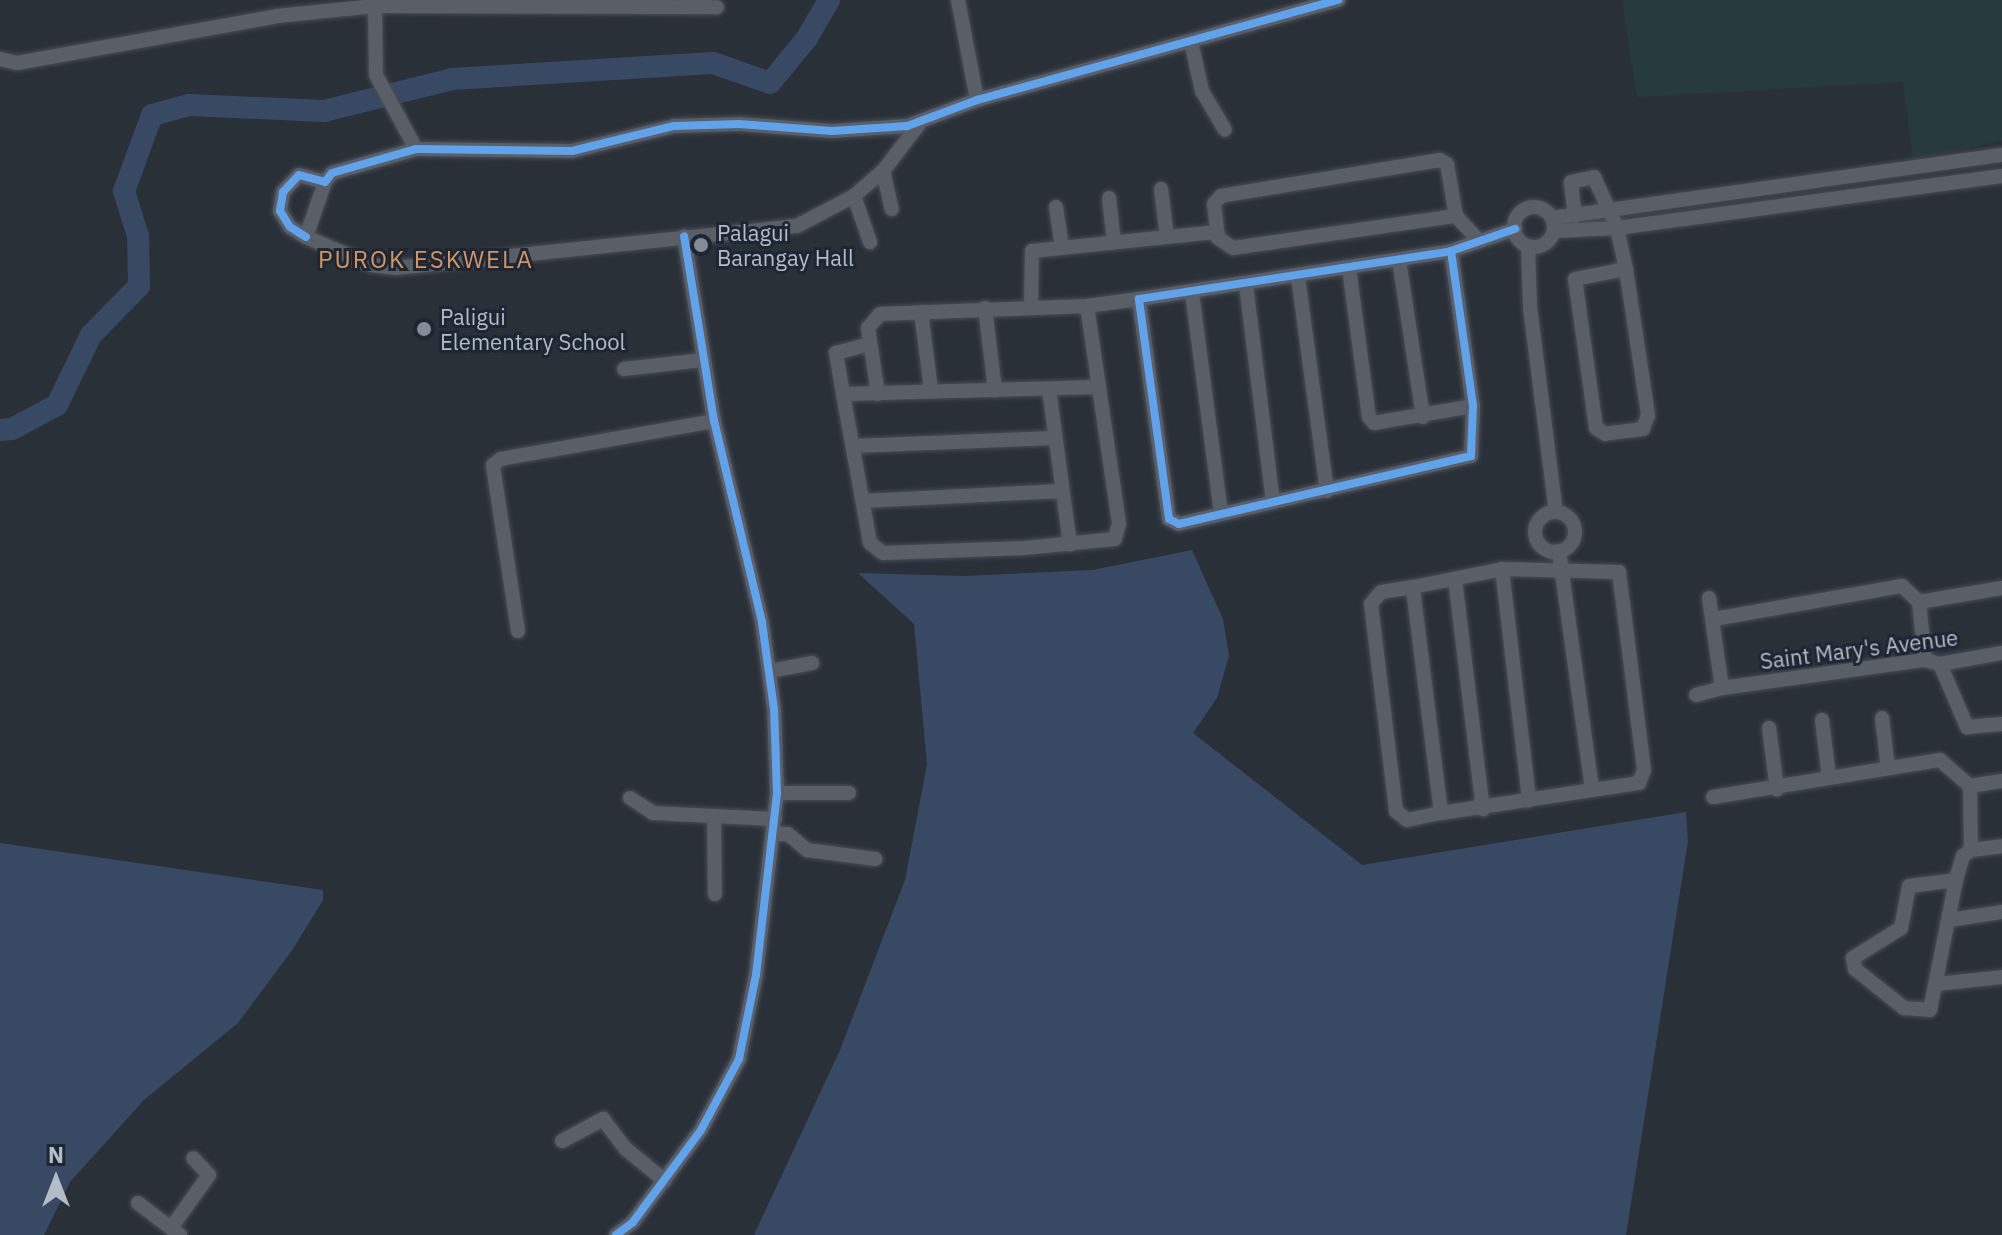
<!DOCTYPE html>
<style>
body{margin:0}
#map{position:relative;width:2002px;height:1235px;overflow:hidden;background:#2a3038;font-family:"IBM Plex Sans",sans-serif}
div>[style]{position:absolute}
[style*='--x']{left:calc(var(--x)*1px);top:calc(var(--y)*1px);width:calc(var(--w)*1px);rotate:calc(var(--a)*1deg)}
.green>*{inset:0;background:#273a3e}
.water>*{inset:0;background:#384963}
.river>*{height:22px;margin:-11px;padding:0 11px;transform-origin:11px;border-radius:11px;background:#384963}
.roads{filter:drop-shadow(0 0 2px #484c53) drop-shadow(0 0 2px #484c53)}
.street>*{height:14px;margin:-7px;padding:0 7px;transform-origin:7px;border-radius:7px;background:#5a5e66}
.street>.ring{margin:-7px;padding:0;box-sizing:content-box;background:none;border:14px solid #5a5e66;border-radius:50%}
.cycleway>*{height:8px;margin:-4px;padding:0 4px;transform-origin:4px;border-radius:4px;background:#60a3ed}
.dots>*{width:22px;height:22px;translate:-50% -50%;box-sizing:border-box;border:4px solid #1d2633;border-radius:50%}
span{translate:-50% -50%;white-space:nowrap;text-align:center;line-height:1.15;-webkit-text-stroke:6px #1d2633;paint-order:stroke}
.poi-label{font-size:22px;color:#b4bcc9}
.left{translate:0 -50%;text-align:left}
.street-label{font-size:22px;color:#b4bcc9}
.neighbourhood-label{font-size:24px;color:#d59563;letter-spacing:2px}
.north{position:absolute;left:16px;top:1139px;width:80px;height:80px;-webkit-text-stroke:6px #1d2633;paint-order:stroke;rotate:0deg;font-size:22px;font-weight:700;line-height:32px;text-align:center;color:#b4bcc9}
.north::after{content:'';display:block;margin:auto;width:28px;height:36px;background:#b4bcc9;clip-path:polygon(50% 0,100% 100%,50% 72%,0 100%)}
</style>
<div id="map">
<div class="green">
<div style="clip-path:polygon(1622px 0,2002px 0,2002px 141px,1913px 160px,1903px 82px,1637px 97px)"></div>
</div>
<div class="water">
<div style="clip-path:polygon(1192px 550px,1223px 619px,1229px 656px,1217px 698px,1193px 733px,1362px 865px,1686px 812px,1688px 841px,1626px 1235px,754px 1235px,840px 1050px,905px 880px,927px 764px,914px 624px,858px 573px,964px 576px,1092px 570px)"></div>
<div style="clip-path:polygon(0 843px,323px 890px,323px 900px,293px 949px,238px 1023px,144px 1100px,70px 1182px,44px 1235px,0 1235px)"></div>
</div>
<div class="river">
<div style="--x:0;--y:430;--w:12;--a:-5"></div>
<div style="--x:12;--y:429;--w:51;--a:-28.1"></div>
<div style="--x:57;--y:405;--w:78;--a:-64.1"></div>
<div style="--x:91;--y:335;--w:69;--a:-45.6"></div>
<div style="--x:139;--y:286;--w:50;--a:-91.1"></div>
<div style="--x:138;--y:236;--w:47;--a:-107.3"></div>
<div style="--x:124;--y:191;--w:81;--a:-69.8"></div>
<div style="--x:152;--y:115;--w:38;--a:-15"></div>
<div style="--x:189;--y:105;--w:135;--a:2.5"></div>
<div style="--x:324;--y:111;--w:132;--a:-14"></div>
<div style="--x:452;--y:79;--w:261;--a:-3.5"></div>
<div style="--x:713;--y:63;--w:60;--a:19.3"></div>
<div style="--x:770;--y:83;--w:58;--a:-50.6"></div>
<div style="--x:807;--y:38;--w:44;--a:-59.9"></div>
</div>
<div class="roads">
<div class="street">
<div style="--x:958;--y:0;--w:102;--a:79.2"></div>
<div style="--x:375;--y:6;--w:69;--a:89.2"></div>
<div style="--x:376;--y:75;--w:84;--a:61.6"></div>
<div style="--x:1191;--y:42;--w:50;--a:77.3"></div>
<div style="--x:1202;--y:91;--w:45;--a:59.5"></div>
<div style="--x:0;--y:59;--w:17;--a:13"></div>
<div style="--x:17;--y:63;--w:264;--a:-10.2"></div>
<div style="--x:277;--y:16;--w:99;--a:-5.8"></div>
<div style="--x:375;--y:6;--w:342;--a:0.2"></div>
<div style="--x:883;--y:171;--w:39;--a:77"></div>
<div style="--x:325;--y:182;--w:58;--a:109.1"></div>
<div style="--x:306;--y:237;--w:71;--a:23.3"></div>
<div style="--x:371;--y:265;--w:25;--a:7"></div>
<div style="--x:396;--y:268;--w:403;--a:-6"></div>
<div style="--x:797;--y:226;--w:64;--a:-27.8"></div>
<div style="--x:854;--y:196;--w:38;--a:-41"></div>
<div style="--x:883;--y:171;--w:59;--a:-52.5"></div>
<div style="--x:1161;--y:189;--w:48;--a:82.9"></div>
<div style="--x:854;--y:196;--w:49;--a:70.8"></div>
<div style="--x:1109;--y:198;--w:44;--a:83.5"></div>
<div style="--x:1056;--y:207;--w:40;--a:81.5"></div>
<div class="ring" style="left:1514px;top:207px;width:26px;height:26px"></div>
<div style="--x:1456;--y:216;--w:53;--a:-99.8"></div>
<div style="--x:1447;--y:164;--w:8;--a:-150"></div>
<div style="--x:1440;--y:160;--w:222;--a:170.7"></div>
<div style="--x:1221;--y:196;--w:11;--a:131"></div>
<div style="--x:1214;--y:204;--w:34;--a:83"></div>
<div style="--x:1218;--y:238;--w:18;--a:34"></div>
<div style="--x:1233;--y:248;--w:225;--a:-8.2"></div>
<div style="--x:1456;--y:216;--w:34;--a:47"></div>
<div style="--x:1575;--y:216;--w:34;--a:-97"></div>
<div style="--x:1571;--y:182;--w:24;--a:-12"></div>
<div style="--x:1594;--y:177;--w:56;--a:65.7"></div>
<div style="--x:1617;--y:228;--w:42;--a:77.6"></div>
<div style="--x:1626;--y:269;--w:148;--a:81.4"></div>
<div style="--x:1648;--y:415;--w:15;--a:110"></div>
<div style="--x:1643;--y:429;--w:38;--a:173"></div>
<div style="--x:1605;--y:434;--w:11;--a:-146"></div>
<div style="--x:1596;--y:428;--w:150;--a:-98"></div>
<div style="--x:1575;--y:279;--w:52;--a:-11.1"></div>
<div style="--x:1552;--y:218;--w:454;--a:-8"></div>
<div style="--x:1554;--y:231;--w:63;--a:-2.7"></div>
<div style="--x:1617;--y:228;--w:388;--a:-7.7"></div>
<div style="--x:306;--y:237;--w:19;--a:-148"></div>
<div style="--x:290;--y:227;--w:19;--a:-122"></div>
<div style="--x:280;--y:211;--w:19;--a:-81"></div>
<div style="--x:283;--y:192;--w:23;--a:-47"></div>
<div style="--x:299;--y:175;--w:27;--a:15"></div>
<div style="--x:325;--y:182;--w:11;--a:-52"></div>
<div style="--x:332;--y:173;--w:87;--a:-15.9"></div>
<div style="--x:416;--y:149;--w:156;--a:0.7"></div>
<div style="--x:572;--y:151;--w:105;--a:-13.8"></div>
<div style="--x:674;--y:126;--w:65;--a:-1.8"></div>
<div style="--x:739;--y:124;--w:93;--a:4.3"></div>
<div style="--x:832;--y:131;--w:75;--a:-3.8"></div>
<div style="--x:907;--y:126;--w:75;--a:-20.4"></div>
<div style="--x:977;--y:100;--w:375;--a:-15.5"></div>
<div style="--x:1528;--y:246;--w:61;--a:88.1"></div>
<div style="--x:1530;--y:307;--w:207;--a:82.8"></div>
<div style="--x:1451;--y:251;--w:157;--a:81.9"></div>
<div style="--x:1473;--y:406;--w:50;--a:92.3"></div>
<div style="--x:1471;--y:456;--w:300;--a:166.9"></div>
<div style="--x:1179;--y:524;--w:11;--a:-153"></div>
<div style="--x:1169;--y:519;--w:222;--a:-97.8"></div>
<div style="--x:1139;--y:299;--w:316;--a:-8.7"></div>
<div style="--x:1451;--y:251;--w:68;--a:-19"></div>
<div style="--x:1399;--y:260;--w:159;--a:81.3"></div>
<div style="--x:1349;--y:268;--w:150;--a:82.4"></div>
<div style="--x:1369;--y:417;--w:8;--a:50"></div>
<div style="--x:1374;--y:423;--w:100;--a:-9.7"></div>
<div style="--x:1298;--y:277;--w:216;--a:82.3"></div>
<div style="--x:1246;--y:285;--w:219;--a:82.9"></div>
<div style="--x:1192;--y:293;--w:223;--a:82.5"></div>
<div style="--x:1031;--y:307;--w:56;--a:-89"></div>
<div style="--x:1032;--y:251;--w:186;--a:-5.9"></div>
<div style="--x:985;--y:308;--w:83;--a:83"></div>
<div style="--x:921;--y:312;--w:78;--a:82.6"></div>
<div style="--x:624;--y:369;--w:80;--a:-6.5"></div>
<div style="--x:1099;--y:387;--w:256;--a:178.4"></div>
<div style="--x:843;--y:394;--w:151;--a:79.7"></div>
<div style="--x:870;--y:543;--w:16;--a:38"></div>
<div style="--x:883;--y:553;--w:142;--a:-2"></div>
<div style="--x:1025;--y:548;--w:90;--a:-5.7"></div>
<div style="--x:1115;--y:539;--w:16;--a:-76"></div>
<div style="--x:1119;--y:523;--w:137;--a:-98.4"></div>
<div style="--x:1099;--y:387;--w:82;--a:-98.4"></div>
<div style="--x:1087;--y:306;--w:52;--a:-7.7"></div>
<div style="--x:1049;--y:389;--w:157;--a:82.3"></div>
<div style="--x:843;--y:394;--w:42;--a:-99.7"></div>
<div style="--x:836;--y:353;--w:34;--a:-15"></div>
<div style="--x:878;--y:394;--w:67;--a:-98.6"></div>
<div style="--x:868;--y:328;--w:18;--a:-49"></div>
<div style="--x:880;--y:314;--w:207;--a:-2.2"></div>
<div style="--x:854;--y:446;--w:200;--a:-2.3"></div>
<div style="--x:863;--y:501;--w:199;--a:-2.9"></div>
<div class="ring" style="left:1535px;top:512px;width:26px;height:26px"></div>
<div style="--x:1559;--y:551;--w:240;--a:82.1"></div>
<div style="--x:1502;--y:569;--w:117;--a:1.5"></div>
<div style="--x:1619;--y:572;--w:200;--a:82.8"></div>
<div style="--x:1644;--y:770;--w:14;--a:111"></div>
<div style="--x:1639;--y:783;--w:200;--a:171.4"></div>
<div style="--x:1441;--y:813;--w:228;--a:-97.1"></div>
<div style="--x:1413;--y:587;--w:91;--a:-11.4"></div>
<div style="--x:1502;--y:569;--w:233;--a:83.3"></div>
<div style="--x:1455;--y:579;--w:232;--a:83.1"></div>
<div style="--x:1413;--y:587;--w:32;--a:171"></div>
<div style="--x:1381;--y:592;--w:16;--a:130"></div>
<div style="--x:1371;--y:604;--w:209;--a:83.1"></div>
<div style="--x:1396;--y:811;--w:14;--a:39"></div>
<div style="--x:1407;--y:820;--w:35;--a:-12"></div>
<div style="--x:1709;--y:598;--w:91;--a:81.8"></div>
<div style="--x:1919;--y:602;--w:58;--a:84.1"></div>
<div style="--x:1714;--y:619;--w:191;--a:-10"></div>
<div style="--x:1902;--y:586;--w:23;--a:43"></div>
<div style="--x:1919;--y:602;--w:84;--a:-9.6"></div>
<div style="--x:518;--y:631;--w:168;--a:-98.6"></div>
<div style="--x:493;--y:465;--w:10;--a:-37"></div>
<div style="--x:501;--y:459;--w:216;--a:-10.1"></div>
<div style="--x:1940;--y:664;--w:69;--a:66.8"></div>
<div style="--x:1967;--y:727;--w:35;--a:-5"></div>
<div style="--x:770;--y:671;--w:43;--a:-10.8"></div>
<div style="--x:1696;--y:695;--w:27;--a:-15"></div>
<div style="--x:1722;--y:688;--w:205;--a:-7.9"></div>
<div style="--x:1925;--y:660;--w:16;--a:15"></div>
<div style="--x:1940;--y:664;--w:63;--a:-10.1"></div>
<div style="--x:1882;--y:718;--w:50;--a:83.2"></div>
<div style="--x:1822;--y:720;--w:57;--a:83"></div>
<div style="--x:1769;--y:728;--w:62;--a:82.5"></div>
<div style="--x:777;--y:793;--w:72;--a:0"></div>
<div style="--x:1713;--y:797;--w:230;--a:-9.3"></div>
<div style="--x:1940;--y:760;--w:40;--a:41"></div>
<div style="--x:1970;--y:786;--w:32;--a:-9"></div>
<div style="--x:630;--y:798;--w:27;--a:33"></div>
<div style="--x:653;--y:813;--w:122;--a:2.8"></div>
<div style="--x:714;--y:816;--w:78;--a:89.3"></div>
<div style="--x:774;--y:834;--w:14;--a:0"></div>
<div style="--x:788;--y:834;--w:25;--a:40"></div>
<div style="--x:807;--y:850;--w:69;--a:7.5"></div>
<div style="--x:1971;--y:850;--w:31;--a:-7"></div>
<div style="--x:1956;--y:880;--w:47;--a:172.7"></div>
<div style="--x:1909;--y:886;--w:43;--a:100.8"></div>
<div style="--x:1901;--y:928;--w:57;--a:148"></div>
<div style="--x:1853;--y:958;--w:11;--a:80"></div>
<div style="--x:1855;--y:969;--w:63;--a:38.5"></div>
<div style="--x:1904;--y:1008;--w:26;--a:4"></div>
<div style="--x:1930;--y:1010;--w:133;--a:-78.7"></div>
<div style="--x:1956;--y:880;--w:25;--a:-74"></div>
<div style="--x:1963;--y:856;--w:10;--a:-37"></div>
<div style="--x:1971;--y:850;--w:64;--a:-90.9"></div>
<div style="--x:1949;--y:920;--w:54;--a:-8.6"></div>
<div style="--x:1937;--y:984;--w:65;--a:-6.1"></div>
<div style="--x:562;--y:1141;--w:47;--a:-28.2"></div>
<div style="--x:603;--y:1119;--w:38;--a:53"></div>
<div style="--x:626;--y:1149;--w:50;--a:39.4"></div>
<div style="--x:138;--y:1203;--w:53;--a:37.3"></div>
<div style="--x:171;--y:1228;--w:65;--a:-54.4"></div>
<div style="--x:209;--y:1175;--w:23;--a:-133"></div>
<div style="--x:616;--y:1235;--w:21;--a:-37"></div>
<div style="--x:633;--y:1222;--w:114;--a:-53.5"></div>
<div style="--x:701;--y:1130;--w:81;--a:-61.8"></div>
<div style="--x:739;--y:1059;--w:86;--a:-78.6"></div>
<div style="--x:756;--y:975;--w:183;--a:-83.4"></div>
<div style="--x:777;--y:793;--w:84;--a:-92"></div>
<div style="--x:774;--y:709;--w:88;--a:-97.9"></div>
<div style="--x:762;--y:622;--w:207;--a:-103.4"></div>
<div style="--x:714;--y:421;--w:187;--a:-99.2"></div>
</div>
</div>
<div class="cycleway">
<div style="--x:306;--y:237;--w:19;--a:-148"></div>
<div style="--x:290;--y:227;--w:19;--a:-122"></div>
<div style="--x:280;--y:211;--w:19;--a:-81"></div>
<div style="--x:283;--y:192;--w:23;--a:-47"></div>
<div style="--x:299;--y:175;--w:27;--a:15"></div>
<div style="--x:325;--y:182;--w:11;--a:-52"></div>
<div style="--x:332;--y:173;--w:87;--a:-15.9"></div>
<div style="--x:416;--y:149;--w:156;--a:0.7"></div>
<div style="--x:572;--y:151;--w:105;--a:-13.8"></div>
<div style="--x:674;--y:126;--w:65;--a:-1.8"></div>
<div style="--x:739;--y:124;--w:93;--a:4.3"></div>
<div style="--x:832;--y:131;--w:75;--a:-3.8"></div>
<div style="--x:907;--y:126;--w:75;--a:-20.4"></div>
<div style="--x:977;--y:100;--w:375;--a:-15.5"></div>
<div style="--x:1451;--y:251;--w:157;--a:81.9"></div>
<div style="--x:1473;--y:406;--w:50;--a:92.3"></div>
<div style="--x:1471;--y:456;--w:300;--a:166.9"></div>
<div style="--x:1179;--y:524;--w:11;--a:-153"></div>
<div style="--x:1169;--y:519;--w:222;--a:-97.8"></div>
<div style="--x:1139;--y:299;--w:316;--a:-8.7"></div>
<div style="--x:1451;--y:251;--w:68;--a:-19"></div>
<div style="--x:616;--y:1235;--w:21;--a:-37"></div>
<div style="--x:633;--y:1222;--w:114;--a:-53.5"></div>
<div style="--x:701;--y:1130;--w:81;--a:-61.8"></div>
<div style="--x:739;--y:1059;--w:86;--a:-78.6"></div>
<div style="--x:756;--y:975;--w:183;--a:-83.4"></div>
<div style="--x:777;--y:793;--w:84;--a:-92"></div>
<div style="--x:774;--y:709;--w:88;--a:-97.9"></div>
<div style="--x:762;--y:622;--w:207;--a:-103.4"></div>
<div style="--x:714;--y:421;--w:187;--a:-99.2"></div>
</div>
<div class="dots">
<div style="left:701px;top:245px;background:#848b96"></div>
<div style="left:424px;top:329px;background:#848b96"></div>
</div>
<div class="poi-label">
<span class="left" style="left:717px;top:245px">Palagui<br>Barangay Hall</span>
<span class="left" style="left:440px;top:329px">Paligui<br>Elementary School</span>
</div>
<div class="street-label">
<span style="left:1859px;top:649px;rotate:-7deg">Saint Mary's Avenue</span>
</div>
<div class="neighbourhood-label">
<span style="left:426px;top:260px">PUROK ESKWELA</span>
</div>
<div class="north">N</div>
</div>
